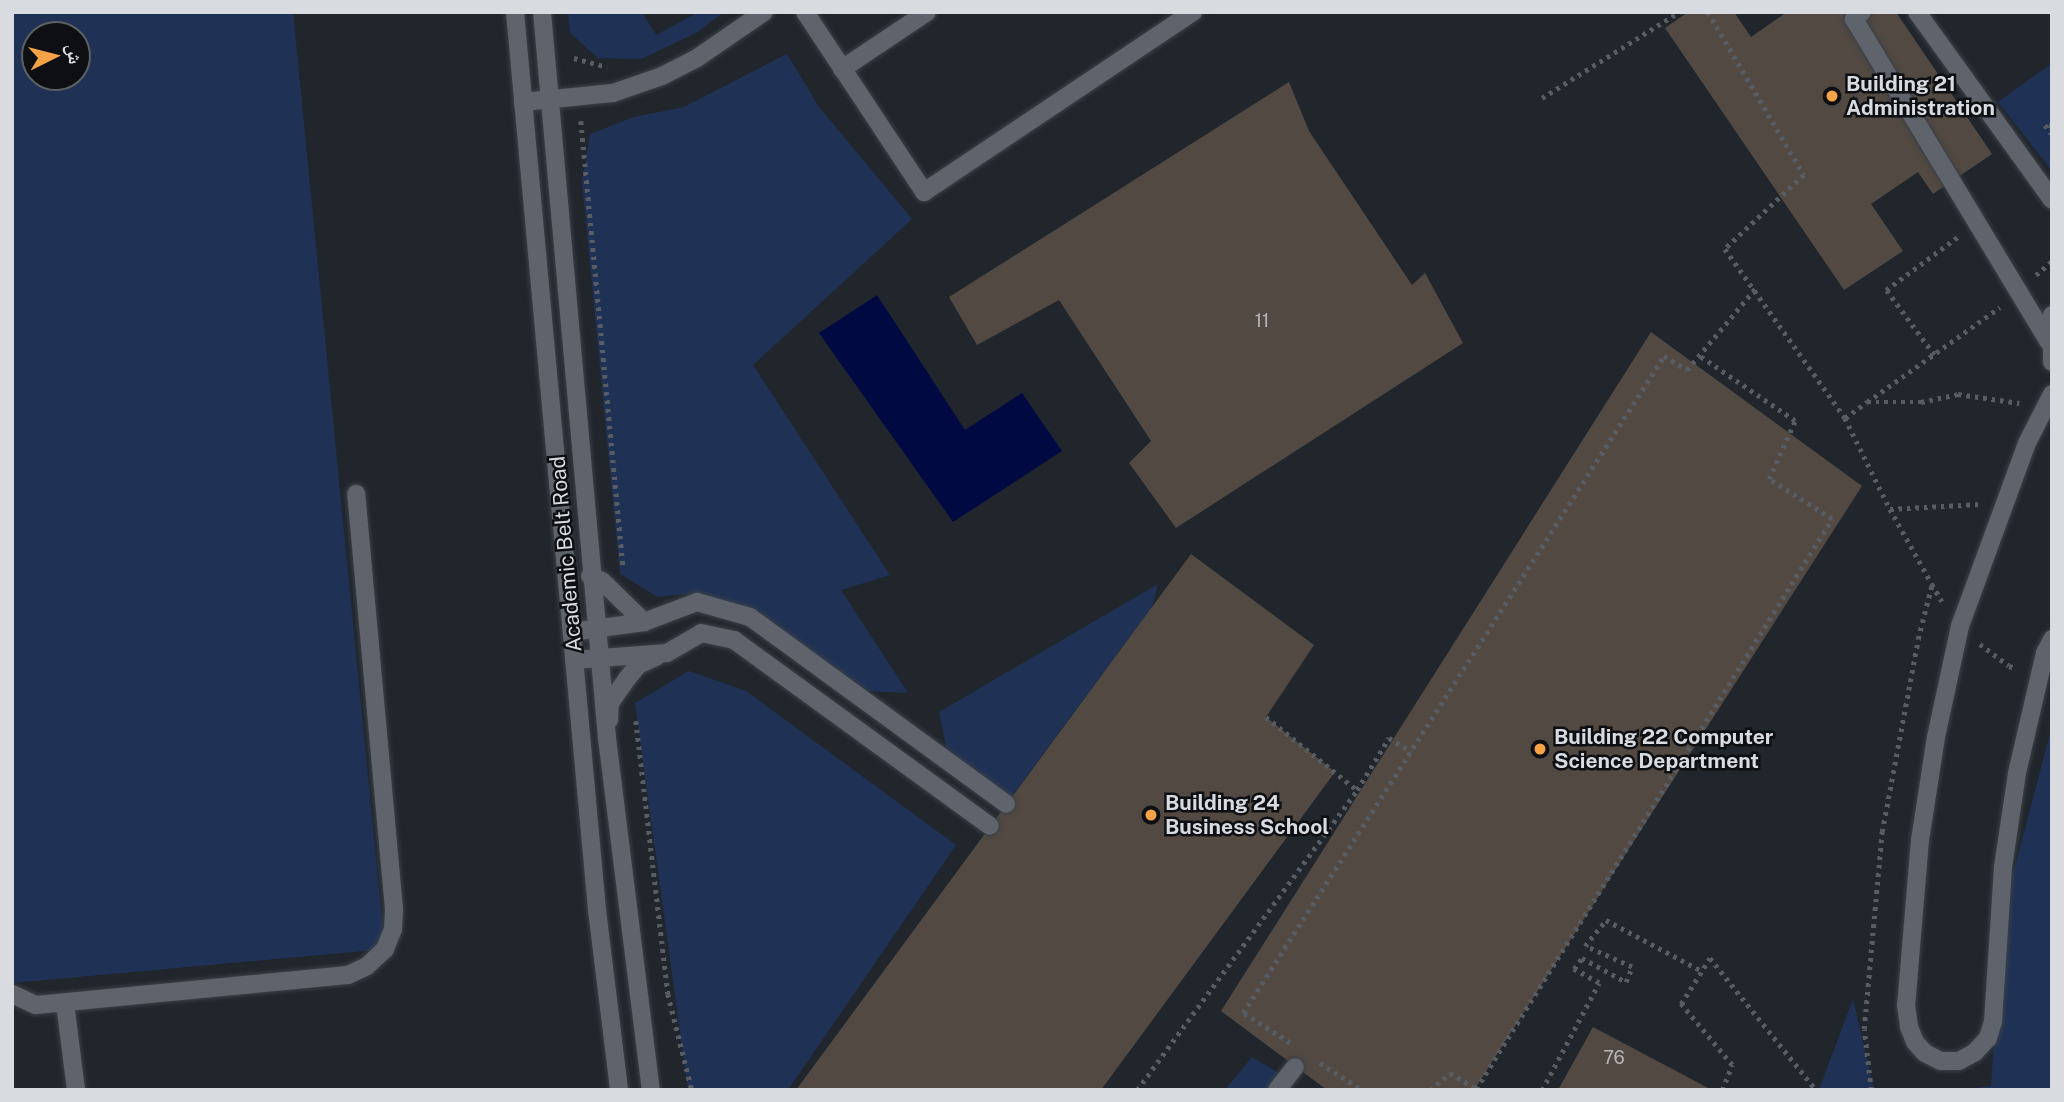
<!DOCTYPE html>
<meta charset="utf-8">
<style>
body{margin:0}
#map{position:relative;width:2064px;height:1102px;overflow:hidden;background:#21262d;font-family:"Public Sans","Noto Naskh Arabic",sans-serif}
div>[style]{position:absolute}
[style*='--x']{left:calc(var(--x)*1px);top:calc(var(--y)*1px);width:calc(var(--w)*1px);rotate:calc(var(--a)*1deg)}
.green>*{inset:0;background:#1f3256}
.water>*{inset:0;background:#000941}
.building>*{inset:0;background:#514942}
.path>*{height:4.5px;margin-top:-2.25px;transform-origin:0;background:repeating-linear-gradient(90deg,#585c63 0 3.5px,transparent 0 8.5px)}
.roads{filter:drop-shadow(0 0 2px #3c4046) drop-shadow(0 0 2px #3c4046)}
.service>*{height:18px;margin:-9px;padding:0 9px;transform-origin:9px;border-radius:9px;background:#5e636c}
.minor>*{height:18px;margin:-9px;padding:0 9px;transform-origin:9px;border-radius:9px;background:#5e636c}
.tertiary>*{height:18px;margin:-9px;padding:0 9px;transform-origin:9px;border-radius:9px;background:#5e636c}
.dots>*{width:19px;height:19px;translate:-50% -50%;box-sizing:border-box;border:4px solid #0d0f12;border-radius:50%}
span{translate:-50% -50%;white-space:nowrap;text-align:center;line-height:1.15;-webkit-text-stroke:5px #0d0f12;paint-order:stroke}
.number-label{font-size:18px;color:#b6b6b8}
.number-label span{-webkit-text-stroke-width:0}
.poi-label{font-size:21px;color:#d8dbe0;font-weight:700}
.left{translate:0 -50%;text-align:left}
.street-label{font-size:21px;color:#d8dbe0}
.frame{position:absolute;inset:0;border:14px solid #d8dbe0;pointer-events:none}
.north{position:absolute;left:21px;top:21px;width:70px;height:70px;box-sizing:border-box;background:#0d0f12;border:2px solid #5e6164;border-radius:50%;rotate:84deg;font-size:19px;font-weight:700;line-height:28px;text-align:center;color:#d8dbe0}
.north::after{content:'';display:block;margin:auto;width:24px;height:32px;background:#f6a247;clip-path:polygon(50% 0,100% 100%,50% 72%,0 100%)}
</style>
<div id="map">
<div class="green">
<div style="clip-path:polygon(evenodd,12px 12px,293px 12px,385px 949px,12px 983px,12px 12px,35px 35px,77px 35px,77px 77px,35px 77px,35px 35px)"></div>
<div style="clip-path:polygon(568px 12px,642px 12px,656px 35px,699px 12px,724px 12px,696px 33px,641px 59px,598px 58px,570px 33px)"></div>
<div style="clip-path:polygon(787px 54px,819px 107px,912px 219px,753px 365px,890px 575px,841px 590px,908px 693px,867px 691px,684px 594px,658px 597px,620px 574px,582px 181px,590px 134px,634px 117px,684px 107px)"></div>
<div style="clip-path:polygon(2052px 63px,2052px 171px,1998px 102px)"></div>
<div style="clip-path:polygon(1158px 584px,1152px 607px,1006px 804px,948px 755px,939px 712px)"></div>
<div style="clip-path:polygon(689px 671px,746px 691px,956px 845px,788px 1090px,688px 1090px,635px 703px)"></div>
<div style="clip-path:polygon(2052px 726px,2052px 1090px,1961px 1090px,1991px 1086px,2003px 912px)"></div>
<div style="clip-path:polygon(1853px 999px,1874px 1090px,1819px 1090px)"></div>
<div style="clip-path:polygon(1252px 1057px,1282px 1075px,1272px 1090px,1225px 1090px)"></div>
</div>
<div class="water">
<div style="clip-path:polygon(877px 295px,965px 430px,1022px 393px,1062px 451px,953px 522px,819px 333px)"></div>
</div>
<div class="building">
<div style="clip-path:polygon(1688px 12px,1734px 12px,1751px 37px,1787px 12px,1896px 12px,1992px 154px,1933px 194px,1918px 172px,1871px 204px,1903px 251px,1844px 290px,1665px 28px)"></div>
<div style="clip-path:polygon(1289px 82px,1309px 131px,1412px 285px,1425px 273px,1463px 343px,1176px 528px,1129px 463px,1151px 441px,1059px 300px,977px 345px,949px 297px)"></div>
<div style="clip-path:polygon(1651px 332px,1862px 486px,1474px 1090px,1327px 1090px,1221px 1011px)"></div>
<div style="clip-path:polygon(1191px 554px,1314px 645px,1266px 717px,1335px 772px,1101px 1090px,796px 1090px)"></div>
<div style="clip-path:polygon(1593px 1027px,1712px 1090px,1558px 1090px)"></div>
</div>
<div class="path">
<div style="--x:1708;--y:12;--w:189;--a:59.5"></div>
<div style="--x:1804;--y:175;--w:108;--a:136.9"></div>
<div style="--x:1725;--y:249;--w:207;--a:54.6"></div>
<div style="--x:1845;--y:418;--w:102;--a:63.7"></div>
<div style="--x:1890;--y:509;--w:86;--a:60.8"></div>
<div style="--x:574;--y:58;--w:34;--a:15"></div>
<div style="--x:1542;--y:98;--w:162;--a:-32.1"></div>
<div style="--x:581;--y:121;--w:447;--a:84.6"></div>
<div style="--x:2052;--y:126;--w:7;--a:-172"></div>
<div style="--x:2045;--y:125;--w:11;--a:52"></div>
<div style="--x:2036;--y:275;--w:21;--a:-41"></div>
<div style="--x:1934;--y:355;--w:81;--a:-126.4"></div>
<div style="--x:1886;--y:290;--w:91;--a:-36.5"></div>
<div style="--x:1867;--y:402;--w:163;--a:-35.5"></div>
<div style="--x:1845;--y:418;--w:27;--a:-36"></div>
<div style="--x:1867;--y:402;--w:54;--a:0"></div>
<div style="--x:1921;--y:402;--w:38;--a:-12"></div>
<div style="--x:1958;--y:394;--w:62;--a:8.4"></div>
<div style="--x:1890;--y:509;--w:90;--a:-3.2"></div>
<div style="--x:1980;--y:644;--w:36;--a:37"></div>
<div style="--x:2009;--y:666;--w:7;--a:16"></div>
<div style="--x:1266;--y:717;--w:117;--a:38.7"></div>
<div style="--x:1357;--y:790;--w:61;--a:-58.4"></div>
<div style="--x:1389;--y:738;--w:26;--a:31"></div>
<div style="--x:636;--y:721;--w:275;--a:83.3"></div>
<div style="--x:668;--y:994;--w:99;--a:76"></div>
<div style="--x:1290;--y:1043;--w:56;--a:-147.4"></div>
<div style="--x:1243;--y:1013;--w:780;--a:-57.35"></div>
<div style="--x:1664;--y:356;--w:27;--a:31"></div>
<div style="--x:1687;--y:370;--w:106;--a:-50"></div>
<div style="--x:1320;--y:1063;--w:50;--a:32.7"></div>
<div style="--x:1476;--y:1089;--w:672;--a:-58.01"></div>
<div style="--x:1832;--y:519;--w:75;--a:-147.6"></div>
<div style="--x:1769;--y:479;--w:64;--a:-65.9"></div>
<div style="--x:1795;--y:421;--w:117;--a:-145.8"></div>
<div style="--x:1137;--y:1090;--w:372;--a:-53.7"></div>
<div style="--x:1430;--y:1090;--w:26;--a:-40"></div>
<div style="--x:1450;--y:1073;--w:33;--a:31"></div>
<div style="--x:1542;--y:1090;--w:121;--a:-62"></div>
<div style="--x:1599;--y:983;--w:29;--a:-151"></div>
<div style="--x:1574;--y:969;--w:14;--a:-54"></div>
<div style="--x:1582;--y:958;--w:50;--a:28.6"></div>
<div style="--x:1626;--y:982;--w:16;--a:-68"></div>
<div style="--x:1632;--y:967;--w:51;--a:-155.9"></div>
<div style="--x:1585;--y:946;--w:33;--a:-51"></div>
<div style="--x:1606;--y:920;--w:109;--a:28"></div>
<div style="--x:1722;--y:1090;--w:27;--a:-68"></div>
<div style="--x:1732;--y:1065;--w:80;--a:-129.9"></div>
<div style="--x:1681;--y:1004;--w:54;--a:-57.8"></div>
<div style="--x:1710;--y:958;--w:169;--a:51.2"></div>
<div style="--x:1871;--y:1090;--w:61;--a:-96.5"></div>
<div style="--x:1864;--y:1029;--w:198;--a:-84.8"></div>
<div style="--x:1882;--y:832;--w:196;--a:-79.4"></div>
<div style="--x:1918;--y:639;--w:57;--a:-75.7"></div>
<div style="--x:1932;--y:584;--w:20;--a:60"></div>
</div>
<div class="roads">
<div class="service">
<div style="--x:805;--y:12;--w:216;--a:56.5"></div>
<div style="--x:924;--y:192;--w:324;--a:-33.8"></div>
<div style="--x:1862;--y:12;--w:11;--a:139"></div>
<div style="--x:1854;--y:19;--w:377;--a:58.9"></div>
<div style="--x:1917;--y:12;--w:231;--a:54.3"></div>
<div style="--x:842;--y:69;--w:102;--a:-33.8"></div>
<div style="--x:523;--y:102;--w:90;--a:-5.7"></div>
<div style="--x:613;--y:93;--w:52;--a:-19.1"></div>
<div style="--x:662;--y:76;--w:39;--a:-27"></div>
<div style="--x:697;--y:58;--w:81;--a:-34.5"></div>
<div style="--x:2052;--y:394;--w:55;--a:117"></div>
<div style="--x:2027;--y:443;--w:195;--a:110.1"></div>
<div style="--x:1960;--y:626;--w:114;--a:102.2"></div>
<div style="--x:1936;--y:737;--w:104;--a:98.8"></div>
<div style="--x:1920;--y:840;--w:166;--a:94.8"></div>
<div style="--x:1906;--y:1005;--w:22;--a:82"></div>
<div style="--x:1909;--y:1027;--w:16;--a:68"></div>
<div style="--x:1915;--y:1042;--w:15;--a:48"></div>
<div style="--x:1925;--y:1053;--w:18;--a:27"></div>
<div style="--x:1941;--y:1061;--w:18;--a:0"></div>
<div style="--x:1959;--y:1061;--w:18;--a:-29"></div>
<div style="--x:1975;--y:1052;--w:19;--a:-47"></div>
<div style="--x:1988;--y:1038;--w:17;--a:-73"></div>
<div style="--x:1993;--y:1022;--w:155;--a:-86.3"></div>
<div style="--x:2003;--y:867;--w:95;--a:-81.5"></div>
<div style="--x:2017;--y:773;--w:123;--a:-76.9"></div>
<div style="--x:2045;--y:653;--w:16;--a:-63"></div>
<div style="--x:590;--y:576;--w:13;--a:23"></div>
<div style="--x:602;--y:581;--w:59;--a:44.3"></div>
<div style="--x:572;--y:632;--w:73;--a:-7.9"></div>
<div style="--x:644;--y:622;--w:57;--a:-20.7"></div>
<div style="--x:697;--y:602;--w:55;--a:15.8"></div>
<div style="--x:750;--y:617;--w:317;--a:36.1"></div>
<div style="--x:574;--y:660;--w:93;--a:-4.3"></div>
<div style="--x:667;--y:653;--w:39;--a:-30"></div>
<div style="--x:701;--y:633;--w:34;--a:12"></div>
<div style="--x:734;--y:640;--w:316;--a:36"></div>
<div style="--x:609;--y:720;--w:17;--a:-87"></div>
<div style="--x:610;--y:703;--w:28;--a:-55"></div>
<div style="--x:626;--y:680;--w:19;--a:-51"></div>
<div style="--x:638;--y:665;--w:20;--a:-24"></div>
<div style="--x:12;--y:994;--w:26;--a:25"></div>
<div style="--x:36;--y:1005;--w:313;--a:-5.5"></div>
<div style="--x:348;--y:975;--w:21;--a:-25"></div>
<div style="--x:367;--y:966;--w:25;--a:-43"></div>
<div style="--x:385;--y:949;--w:22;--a:-68"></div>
<div style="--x:393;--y:929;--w:20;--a:-87"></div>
<div style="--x:394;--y:909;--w:417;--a:-95.2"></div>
<div style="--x:65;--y:1003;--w:88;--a:82.8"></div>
<div style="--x:1277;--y:1090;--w:29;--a:-52"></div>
</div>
<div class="minor">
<div style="--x:2052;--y:315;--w:47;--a:90"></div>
</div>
<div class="tertiary">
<div style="--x:515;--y:12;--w:902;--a:84.78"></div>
<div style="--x:597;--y:910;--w:181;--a:83"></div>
<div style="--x:542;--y:12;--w:729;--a:84.88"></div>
<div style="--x:607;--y:738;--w:355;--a:82.9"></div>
</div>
</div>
<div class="dots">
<div style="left:1832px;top:96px;background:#f6a247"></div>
<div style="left:1540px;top:749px;background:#f6a247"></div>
<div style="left:1151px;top:815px;background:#f6a247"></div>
</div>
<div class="number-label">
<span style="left:1262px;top:321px">11</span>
<span style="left:1614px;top:1058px">76</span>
</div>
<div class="poi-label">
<span class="left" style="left:1846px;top:96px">Building 21<br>Administration</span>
<span class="left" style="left:1554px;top:749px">Building 22 Computer<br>Science Department</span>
<span class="left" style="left:1165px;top:815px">Building 24<br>Business School</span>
</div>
<div class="street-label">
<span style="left:566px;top:554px;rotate:-95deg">Academic Belt Road</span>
</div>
<div class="frame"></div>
<div class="north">ش</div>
</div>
